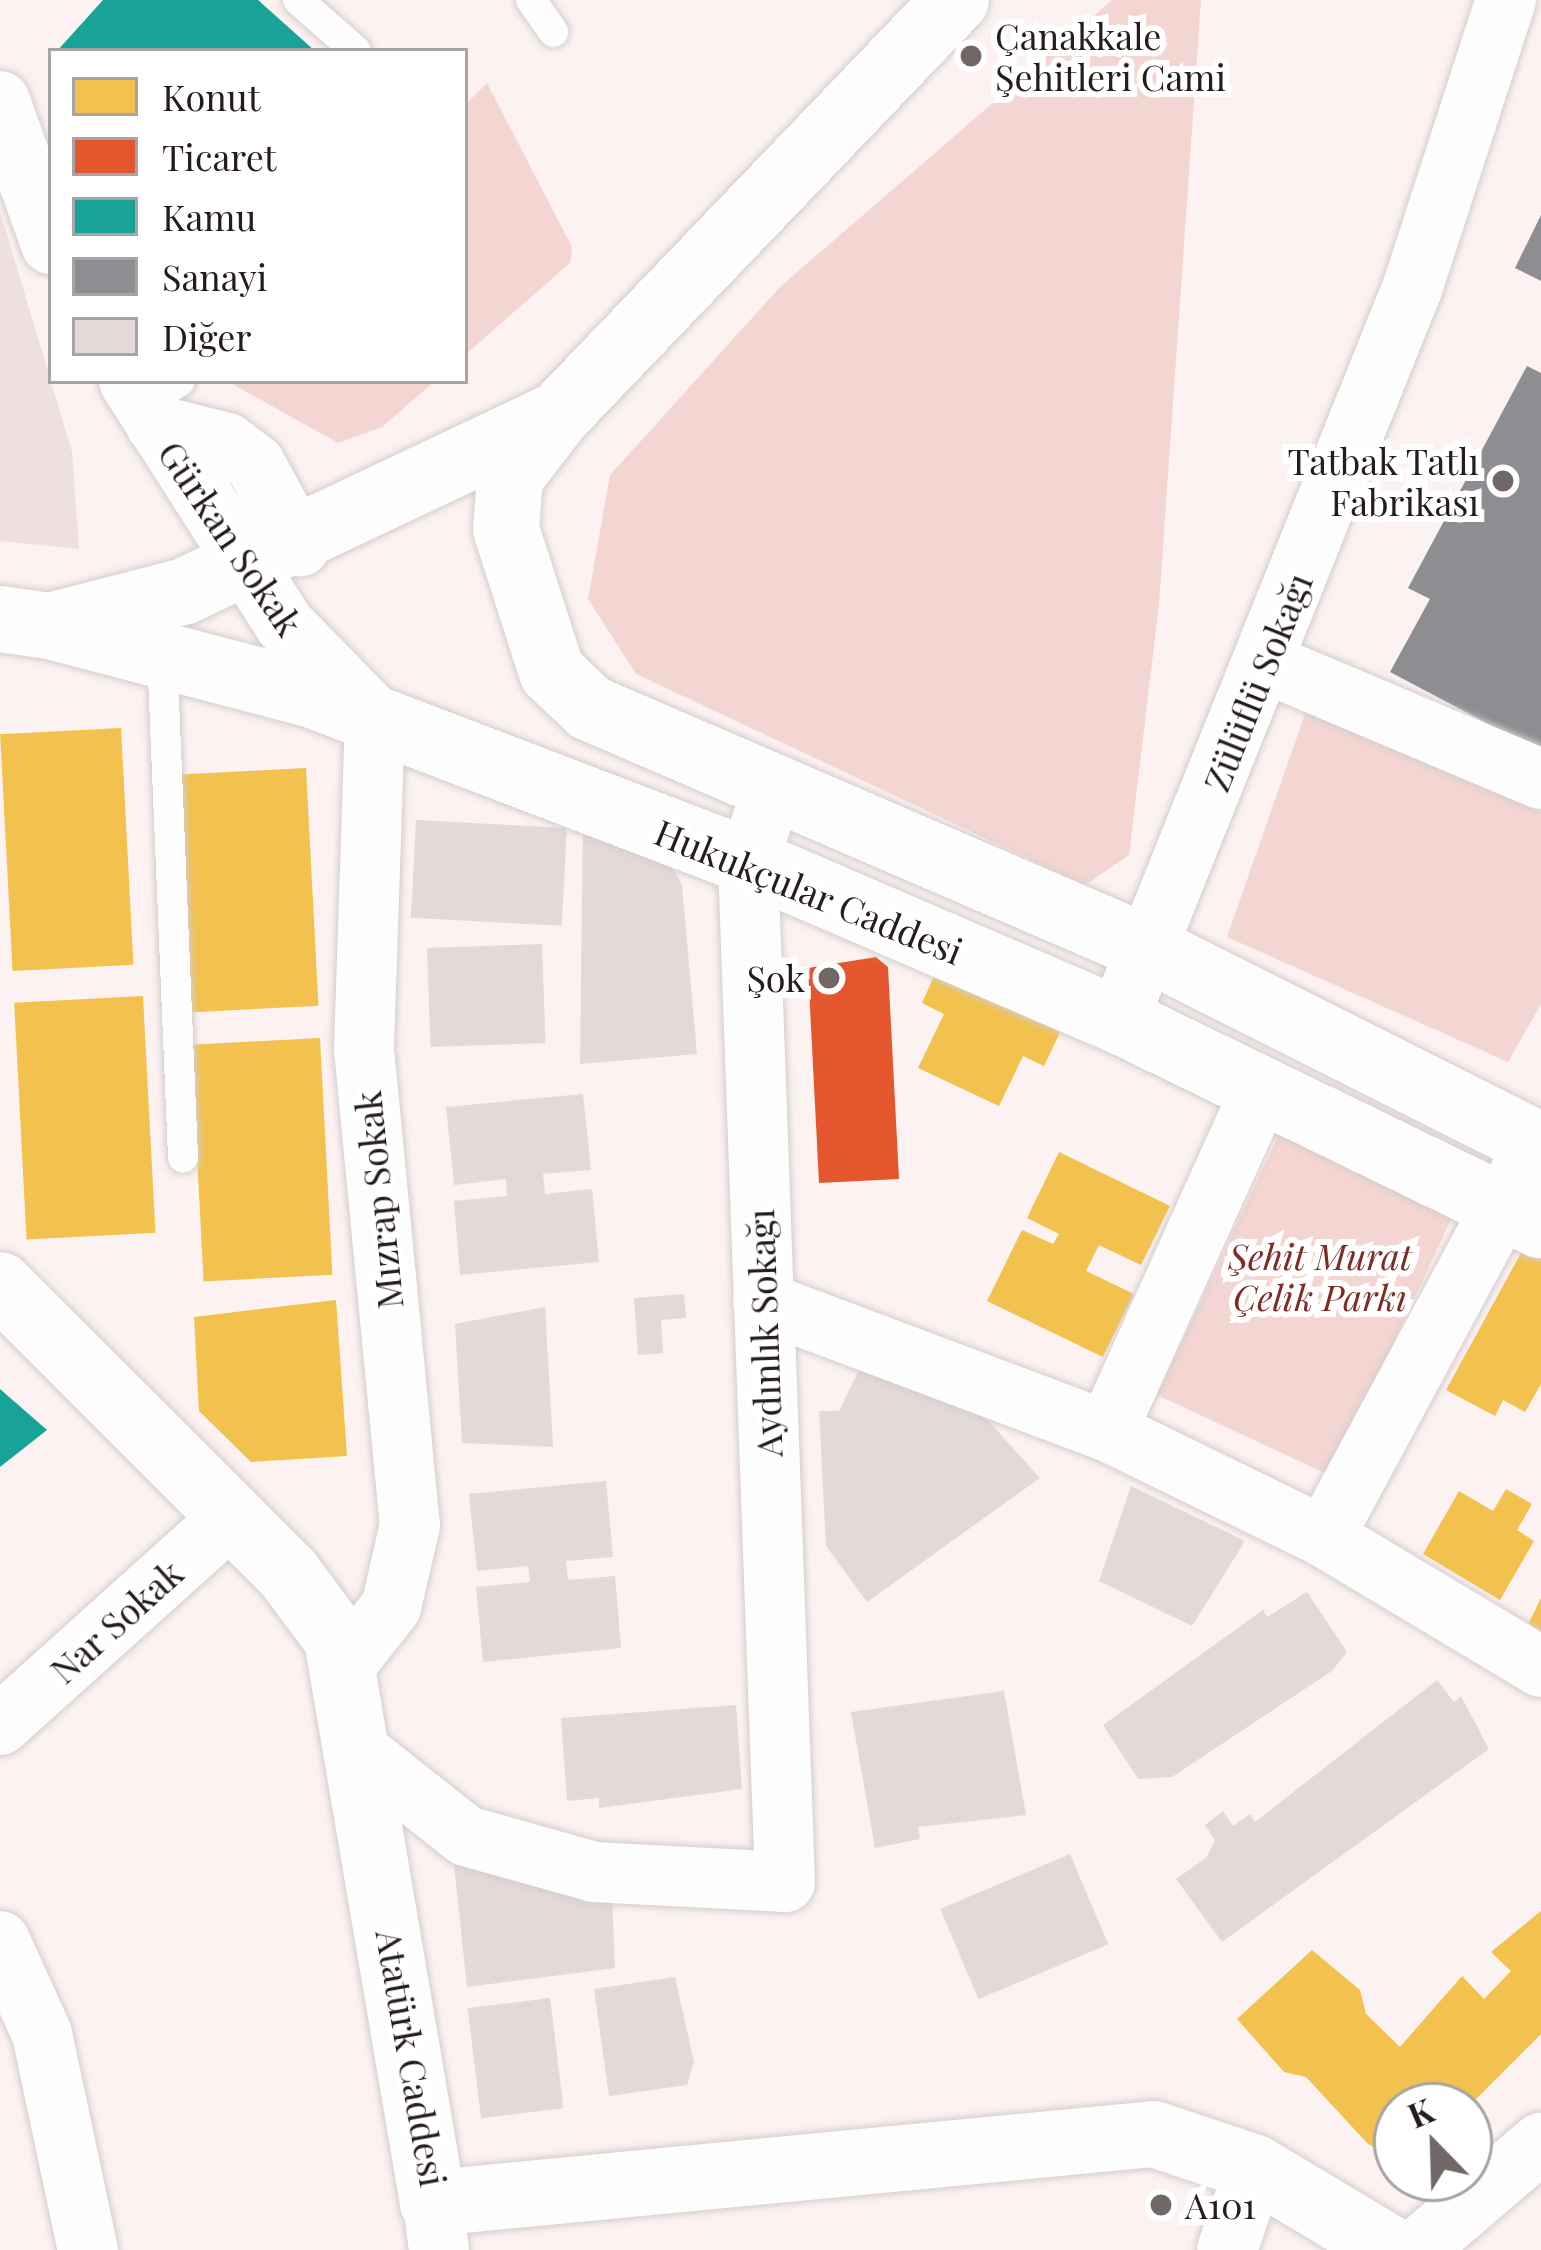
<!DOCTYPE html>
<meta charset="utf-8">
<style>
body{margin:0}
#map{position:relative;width:1541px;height:2250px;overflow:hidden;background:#fbf2f1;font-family:"Playfair Display",serif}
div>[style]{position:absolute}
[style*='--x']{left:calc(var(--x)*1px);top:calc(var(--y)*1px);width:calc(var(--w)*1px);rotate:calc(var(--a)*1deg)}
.built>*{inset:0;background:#eee0de}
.green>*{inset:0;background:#f3d6d2;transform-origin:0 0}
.homes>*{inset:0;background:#f2c14e;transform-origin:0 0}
.shops>*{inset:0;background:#e4572e}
.public>*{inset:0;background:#17a398}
.industry>*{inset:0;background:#8d8d92}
.building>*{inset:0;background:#e2d9d8;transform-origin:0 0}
.roads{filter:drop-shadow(0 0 3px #d5cdcc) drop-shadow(0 0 3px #d5cdcc)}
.lane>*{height:30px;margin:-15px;padding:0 15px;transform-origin:15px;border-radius:15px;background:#fefdfd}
.street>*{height:60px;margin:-30px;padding:0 30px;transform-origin:30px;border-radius:30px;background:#fefdfd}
.secondary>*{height:66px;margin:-33px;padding:0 33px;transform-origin:33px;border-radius:33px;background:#fefdfd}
.primary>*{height:66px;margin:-33px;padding:0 33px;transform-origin:33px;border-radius:33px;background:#fefdfd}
.dots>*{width:33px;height:33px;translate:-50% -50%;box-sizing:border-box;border:6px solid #fff;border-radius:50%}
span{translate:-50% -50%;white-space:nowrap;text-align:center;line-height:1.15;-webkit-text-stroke:12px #fff;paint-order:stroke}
.poi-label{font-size:36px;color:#251c1b}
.left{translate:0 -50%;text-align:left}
.right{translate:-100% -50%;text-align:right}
.street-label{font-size:36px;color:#251c1b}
.park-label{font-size:36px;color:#7d2b24;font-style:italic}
.legend{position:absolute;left:48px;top:48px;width:420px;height:336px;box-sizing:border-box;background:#fff;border:3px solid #a8a4a4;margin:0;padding:15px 21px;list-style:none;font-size:36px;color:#251c1b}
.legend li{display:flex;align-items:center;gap:24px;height:60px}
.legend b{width:60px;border:3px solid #a8a4a4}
.north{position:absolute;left:1373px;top:2082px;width:120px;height:120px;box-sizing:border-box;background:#fff;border:3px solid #a8a4a4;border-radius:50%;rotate:337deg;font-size:33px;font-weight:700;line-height:48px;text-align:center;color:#251c1b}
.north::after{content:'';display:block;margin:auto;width:42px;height:54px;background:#706766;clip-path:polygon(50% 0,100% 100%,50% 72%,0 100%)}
</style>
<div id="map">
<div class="built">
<div style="clip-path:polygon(0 211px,72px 452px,79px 549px,0 541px)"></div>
</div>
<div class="green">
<div style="clip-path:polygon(1112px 0,1201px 0,1159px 604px,1129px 855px,1085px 885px,636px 674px,588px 599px,610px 475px,781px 286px)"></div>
<div style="clip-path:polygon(487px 83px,572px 247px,570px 263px,465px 355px,465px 105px)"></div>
<div style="clip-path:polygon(227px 381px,435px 381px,382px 427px,338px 443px)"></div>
<div style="clip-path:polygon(1306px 711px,1541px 812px,1541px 1004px,1508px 1062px,1227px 937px)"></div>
<div style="left:1279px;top:1134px;width:192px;height:288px;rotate:25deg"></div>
</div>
<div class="homes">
<div style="left:121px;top:728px;width:237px;height:121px;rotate:87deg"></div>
<div style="left:306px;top:768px;width:238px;height:129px;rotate:87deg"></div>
<div style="clip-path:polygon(940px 963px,1065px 1022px,1044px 1066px,1023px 1056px,999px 1106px,918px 1068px,944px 1014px,922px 1003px)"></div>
<div style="left:143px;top:996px;width:237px;height:129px;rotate:87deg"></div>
<div style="left:320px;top:1038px;width:237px;height:129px;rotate:87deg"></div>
<div style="clip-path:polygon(1059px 1152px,1170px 1206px,1141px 1265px,1099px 1245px,1086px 1271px,1134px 1294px,1103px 1357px,987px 1301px,1022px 1230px,1053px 1244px,1059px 1234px,1027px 1218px)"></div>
<div style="clip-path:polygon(1527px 1242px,1541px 1249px,1541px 1384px,1525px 1412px,1503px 1400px,1495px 1416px,1446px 1390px)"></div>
<div style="clip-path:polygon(336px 1300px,347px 1456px,251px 1462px,199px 1411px,194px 1317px)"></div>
<div style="clip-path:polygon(1506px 1489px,1532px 1504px,1517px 1530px,1534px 1541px,1500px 1600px,1423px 1554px,1459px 1491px,1493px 1511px)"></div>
<div style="clip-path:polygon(1541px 1598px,1541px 1639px,1525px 1631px)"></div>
<div style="clip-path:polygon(1541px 1911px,1541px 2034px,1469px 2106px,1397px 2106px,1397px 2159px,1368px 2144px,1306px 2077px,1284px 2072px,1237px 2019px,1312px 1950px,1360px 1990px,1366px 2014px,1400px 2047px,1462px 1976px,1484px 1999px,1511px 1971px,1491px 1952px)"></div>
</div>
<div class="shops">
<div style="clip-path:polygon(876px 957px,888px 967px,899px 1179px,819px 1183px,808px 968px)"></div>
</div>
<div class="public">
<div style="clip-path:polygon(103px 0,258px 0,315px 51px,57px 51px)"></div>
<div style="clip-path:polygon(0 1389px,47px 1430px,0 1467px)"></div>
</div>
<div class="industry">
<div style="clip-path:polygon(1541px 215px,1541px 281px,1515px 268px)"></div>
<div style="clip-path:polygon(1527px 366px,1541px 373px,1541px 752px,1390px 672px,1430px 599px,1408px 588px)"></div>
</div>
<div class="building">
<div style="clip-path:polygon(583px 815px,660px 844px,682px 885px,697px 1054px,580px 1064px)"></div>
<div style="left:416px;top:820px;width:151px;height:98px;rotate:3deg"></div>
<div style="left:542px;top:944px;width:99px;height:115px;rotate:88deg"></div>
<div style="clip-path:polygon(583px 1094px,591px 1170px,543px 1174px,545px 1194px,592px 1189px,599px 1262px,460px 1275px,454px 1201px,507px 1196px,506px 1179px,454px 1185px,446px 1107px)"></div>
<div style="clip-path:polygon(684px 1294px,686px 1318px,661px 1320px,663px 1353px,638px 1355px,634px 1298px)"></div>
<div style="clip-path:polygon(545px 1307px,553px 1447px,462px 1443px,455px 1324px)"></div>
<div style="clip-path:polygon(863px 1362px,984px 1416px,1040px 1478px,867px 1602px,826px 1546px,819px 1411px,839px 1411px)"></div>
<div style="clip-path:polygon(606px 1481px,613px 1557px,566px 1561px,568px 1580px,615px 1576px,621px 1648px,483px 1662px,476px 1587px,530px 1582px,528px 1566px,477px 1571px,469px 1494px)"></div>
<div style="clip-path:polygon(1131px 1486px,1245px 1541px,1192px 1626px,1099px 1581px)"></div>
<div style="clip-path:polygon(1307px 1592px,1347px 1652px,1332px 1671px,1172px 1777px,1138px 1779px,1103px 1725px,1263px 1610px,1267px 1617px)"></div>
<div style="clip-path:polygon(1437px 1680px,1454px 1702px,1461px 1696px,1489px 1749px,1222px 1942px,1176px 1879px,1206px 1858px,1215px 1840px,1205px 1825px,1223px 1811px,1233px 1826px,1250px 1814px,1255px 1822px)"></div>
<div style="clip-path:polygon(1004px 1691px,1026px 1815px,918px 1827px,920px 1839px,875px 1848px,851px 1712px)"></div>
<div style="clip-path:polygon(736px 1705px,742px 1789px,599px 1808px,599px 1798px,567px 1801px,561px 1718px)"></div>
<div style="clip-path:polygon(452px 1846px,611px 1877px,615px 1968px,467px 1987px)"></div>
<div style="left:1070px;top:1854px;width:98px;height:141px;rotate:67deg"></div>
<div style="clip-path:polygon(675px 1977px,694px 2062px,687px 2085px,609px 2096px,594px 1989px)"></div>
<div style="left:550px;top:1998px;width:111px;height:83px;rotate:83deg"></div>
</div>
<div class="roads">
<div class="lane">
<div style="--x:298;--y:0;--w:77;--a:41.3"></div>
<div style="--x:531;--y:0;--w:39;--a:55"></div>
<div style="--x:144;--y:405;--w:43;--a:-33.7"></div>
<div style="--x:162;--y:652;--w:506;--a:87.62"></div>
</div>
<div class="street">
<div style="--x:0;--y:101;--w:152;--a:70.4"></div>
<div style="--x:129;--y:381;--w:290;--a:57.4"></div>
<div style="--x:285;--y:625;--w:129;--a:45.6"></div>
<div style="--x:375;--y:717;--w:332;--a:91.9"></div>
<div style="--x:364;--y:1049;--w:478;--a:84.5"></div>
<div style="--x:410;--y:1525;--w:84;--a:103"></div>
<div style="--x:391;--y:1607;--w:73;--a:128.3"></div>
<div style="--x:156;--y:425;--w:73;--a:14.2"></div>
<div style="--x:227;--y:443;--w:35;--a:37"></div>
<div style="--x:255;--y:464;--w:94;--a:61.2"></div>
<div style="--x:1266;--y:663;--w:298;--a:22.9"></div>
<div style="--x:1118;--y:1020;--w:791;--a:-68.1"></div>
<div style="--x:1413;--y:286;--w:301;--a:-72"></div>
<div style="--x:763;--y:1302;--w:367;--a:20.6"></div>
<div style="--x:1107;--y:1431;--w:374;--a:-65.7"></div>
<div style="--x:1107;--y:1431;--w:242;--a:26"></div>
<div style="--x:1324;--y:1537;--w:253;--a:30.9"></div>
<div style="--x:1324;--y:1537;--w:447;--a:-61.7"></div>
<div style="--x:0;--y:1725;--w:312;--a:-42"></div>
<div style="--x:360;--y:1752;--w:135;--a:38.4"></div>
<div style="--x:466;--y:1836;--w:133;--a:15.7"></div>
<div style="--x:594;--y:1872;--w:191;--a:3"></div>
<div style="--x:785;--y:1882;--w:1022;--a:-92.08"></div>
<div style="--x:748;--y:861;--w:76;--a:-70.9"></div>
<div style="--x:0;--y:1941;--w:102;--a:65.7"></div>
<div style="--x:42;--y:2034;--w:221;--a:78"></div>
<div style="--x:433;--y:2203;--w:47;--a:82.7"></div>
<div style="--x:1227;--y:2250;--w:87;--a:-71.1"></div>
<div style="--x:1416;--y:2250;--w:165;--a:-40.6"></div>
</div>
<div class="secondary">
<div style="--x:558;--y:415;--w:78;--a:127.7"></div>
<div style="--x:510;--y:477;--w:52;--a:94.4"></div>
<div style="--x:506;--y:529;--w:150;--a:72.2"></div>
<div style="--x:552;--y:672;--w:52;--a:43.5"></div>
<div style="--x:590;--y:708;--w:609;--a:23.32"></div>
<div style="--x:1149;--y:949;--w:439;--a:26.7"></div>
<div style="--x:50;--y:626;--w:269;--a:14.7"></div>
<div style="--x:310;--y:694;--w:469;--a:20.9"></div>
<div style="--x:748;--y:861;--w:403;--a:23.3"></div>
<div style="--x:1118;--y:1020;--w:470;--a:25.9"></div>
<div style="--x:0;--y:1285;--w:407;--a:45"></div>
<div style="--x:288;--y:1573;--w:82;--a:53.4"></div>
<div style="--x:337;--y:1639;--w:572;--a:80.34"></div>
<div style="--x:433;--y:2203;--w:724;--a:-5.47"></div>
<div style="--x:1154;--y:2134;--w:107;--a:18.6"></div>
<div style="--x:1255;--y:2168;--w:160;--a:30.9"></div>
</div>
<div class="primary">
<div style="--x:0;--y:619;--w:50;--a:8"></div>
<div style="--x:50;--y:626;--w:139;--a:-14.5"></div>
<div style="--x:185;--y:591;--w:412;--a:-25.3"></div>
<div style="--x:558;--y:415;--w:575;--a:-46.2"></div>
</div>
</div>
<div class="dots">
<div style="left:971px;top:56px;background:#706766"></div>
<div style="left:1503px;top:481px;background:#706766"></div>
<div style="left:829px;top:978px;background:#706766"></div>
<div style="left:1161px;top:2205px;background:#706766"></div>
</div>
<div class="poi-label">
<span class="left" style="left:995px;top:56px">Çanakkale<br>Şehitleri Cami</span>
<span class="right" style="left:1479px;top:481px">Tatbak Tatlı<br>Fabrikası</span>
<span class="right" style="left:805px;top:978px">Şok</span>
<span class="left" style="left:1185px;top:2205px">A101</span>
</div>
<div class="street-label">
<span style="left:231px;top:538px;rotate:56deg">Gürkan Sokak</span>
<span style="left:1257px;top:682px;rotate:-68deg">Zülüflü Sokağı</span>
<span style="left:809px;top:891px;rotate:22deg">Hukukçular Caddesi</span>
<span style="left:378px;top:1200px;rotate:-96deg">Mızrap Sokak</span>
<span style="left:764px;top:1333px;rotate:-92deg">Aydınlık Sokağı</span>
<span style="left:116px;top:1621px;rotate:-42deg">Nar Sokak</span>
<span style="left:412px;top:2058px;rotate:80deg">Atatürk Caddesi</span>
</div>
<div class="park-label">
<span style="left:1320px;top:1276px">Şehit Murat<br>Çelik Parkı</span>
</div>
<ul class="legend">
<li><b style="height:33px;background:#f2c14e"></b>Konut</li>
<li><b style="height:33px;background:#e4572e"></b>Ticaret</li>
<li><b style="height:33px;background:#17a398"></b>Kamu</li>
<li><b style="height:33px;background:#8d8d92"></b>Sanayi</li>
<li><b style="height:33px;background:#e2d9d8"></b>Diğer</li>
</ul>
<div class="north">K</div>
</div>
